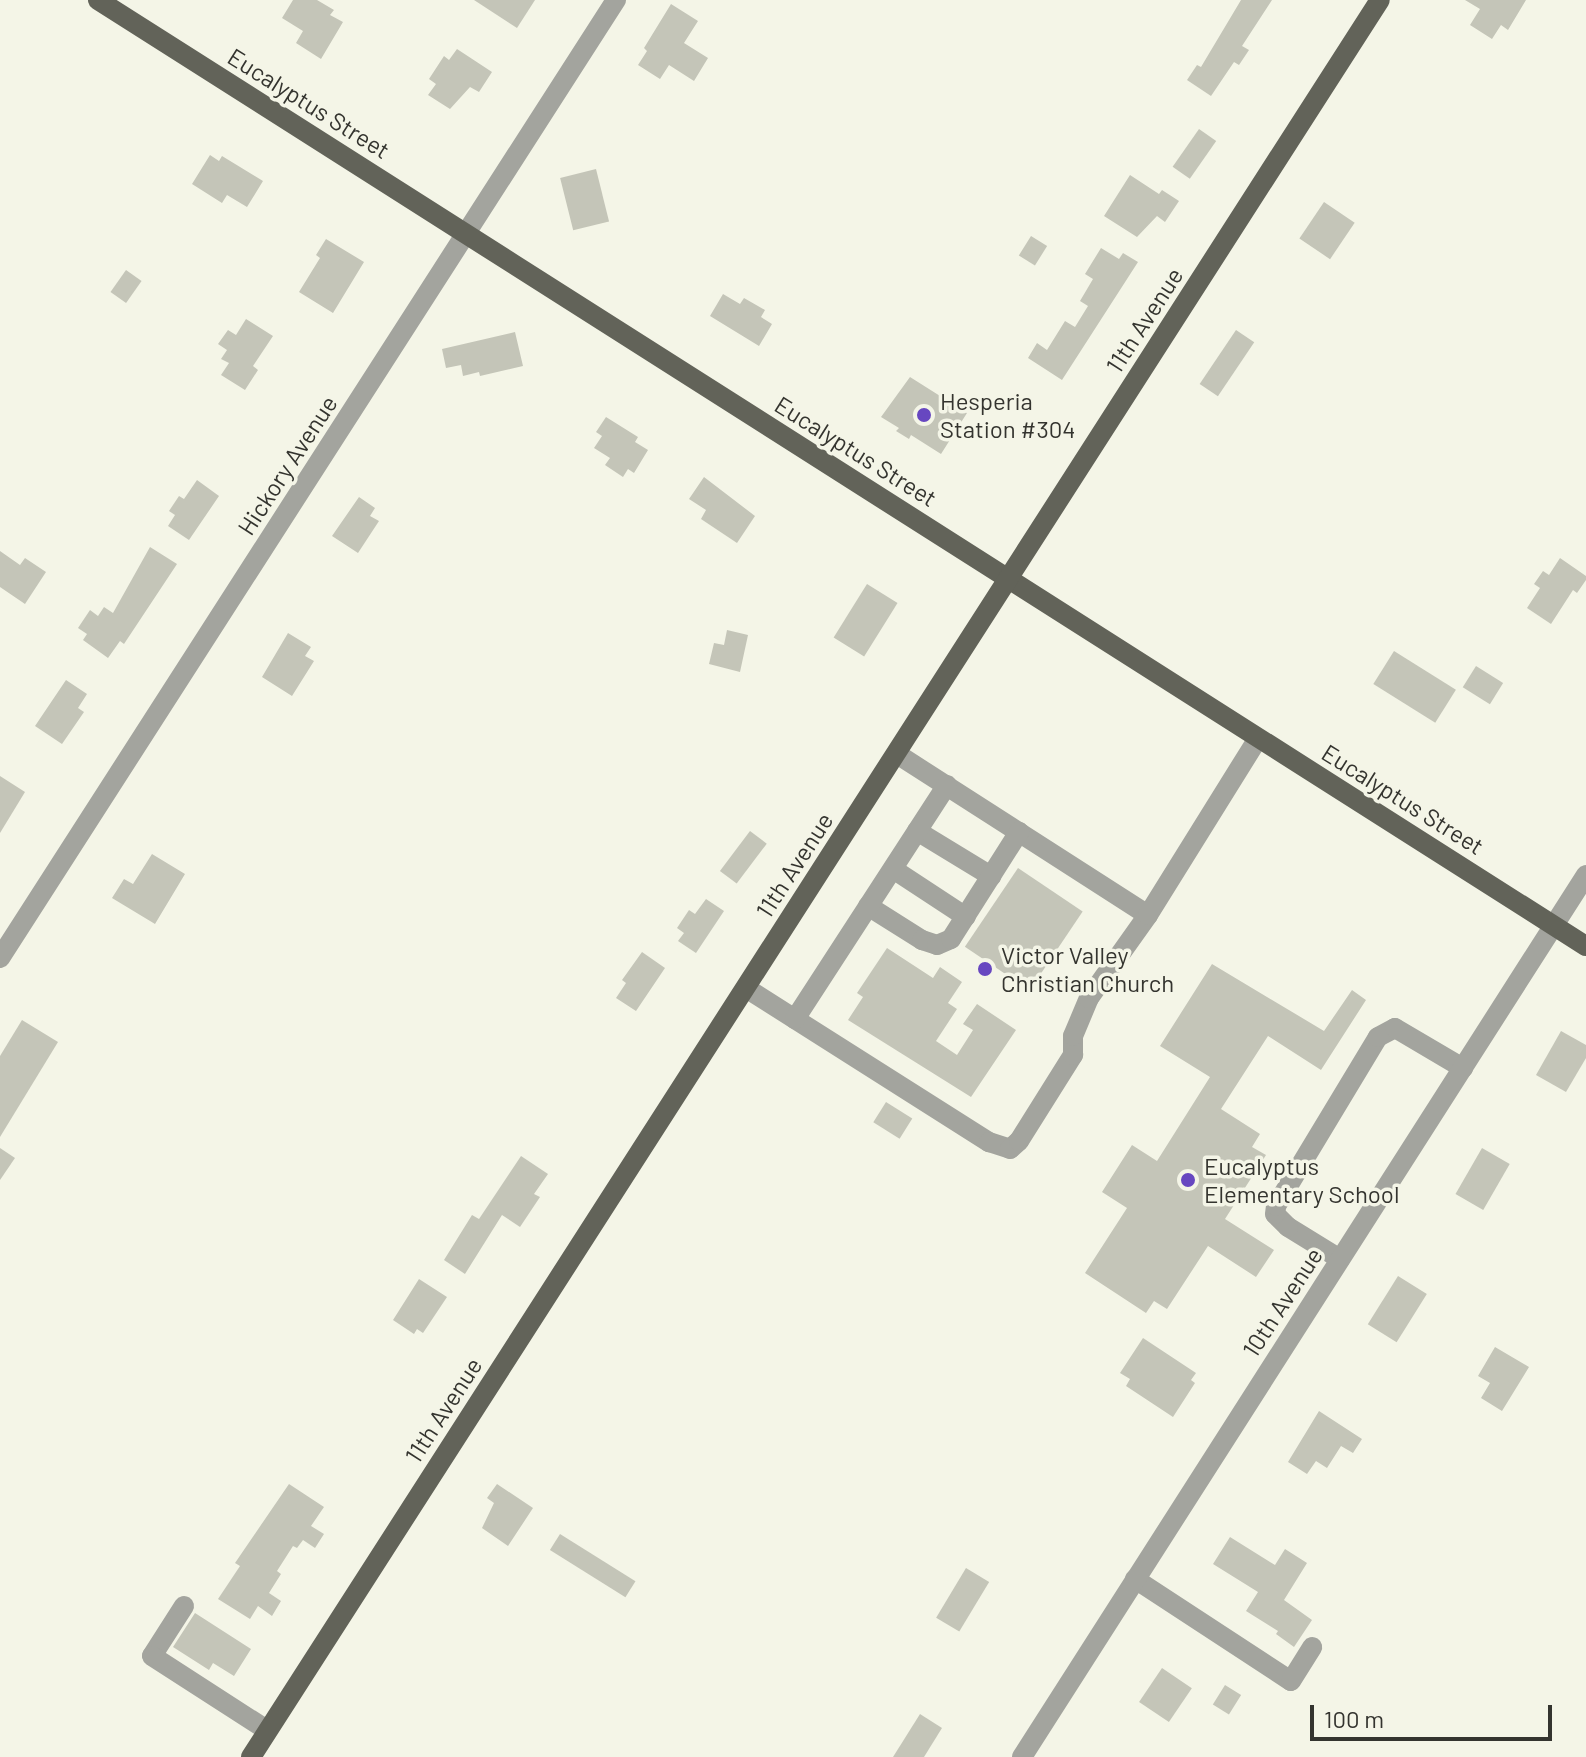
<!DOCTYPE html>
<style>
body{margin:0}
#map{position:relative;width:1586px;height:1757px;overflow:hidden;background:#f4f5e7;font-family:Barlow,sans-serif}
div>[style]{position:absolute}
[style*='--x']{left:calc(var(--x)*1px);top:calc(var(--y)*1px);width:calc(var(--w)*1px);rotate:calc(var(--a)*1deg)}
.building>*{inset:0;background:#c4c5b8;transform-origin:0 0}
.minor>*{height:20px;margin:-10px;padding:0 10px;transform-origin:10px;border-radius:10px;background:#a3a49e}
.major>*{height:20px;margin:-10px;padding:0 10px;transform-origin:10px;border-radius:10px;background:#626359}
.dots>*{width:22px;height:22px;translate:-50% -50%;box-sizing:border-box;border:4px solid #f4f5e7;border-radius:50%}
span{translate:-50% -50%;white-space:nowrap;text-align:center;line-height:1.15;-webkit-text-stroke:7px #f4f5e7;paint-order:stroke}
.street-label{font-size:24px;color:#34342f}
.poi-label{font-size:24px;color:#34342f}
.left{translate:0 -50%;text-align:left}
.scale{position:absolute;left:1310px;top:1705px;width:242px;height:36px;box-sizing:border-box;border:4px solid #34342f;border-top:0;padding-left:10px;font-size:24px;line-height:28px;white-space:nowrap;color:#34342f;-webkit-text-stroke:6px #f4f5e7;paint-order:stroke}
</style>
<div id="map">
<div class="building">
<div style="clip-path:polygon(293px 0,317px 0,334px 10px,330px 15px,343px 22px,321px 59px,296px 43px,303px 31px,282px 18px)"></div>
<div style="clip-path:polygon(474px 0,535px 0,517px 28px)"></div>
<div style="clip-path:polygon(1241px 0,1272px 0,1242px 46px,1249px 50px,1239px 65px,1234px 62px,1211px 96px,1187px 80px,1197px 65px,1201px 67px)"></div>
<div style="clip-path:polygon(1465px 0,1526px 0,1508px 30px,1501px 25px,1492px 39px,1470px 25px,1480px 9px)"></div>
<div style="clip-path:polygon(671px 4px,698px 21px,684px 43px,708px 58px,694px 81px,669px 65px,660px 79px,638px 65px,647px 51px,644px 48px)"></div>
<div style="clip-path:polygon(457px 49px,492px 72px,479px 92px,470px 87px,450px 109px,428px 95px,436px 84px,429px 79px,444px 56px,449px 60px)"></div>
<div style="left:1199px;top:129px;width:21px;height:46px;rotate:35deg"></div>
<div style="clip-path:polygon(210px 155px,219px 161px,222px 156px,263px 181px,247px 207px,227px 195px,222px 203px,192px 184px)"></div>
<div style="left:596px;top:169px;width:54px;height:37px;rotate:76deg"></div>
<div style="clip-path:polygon(1130px 175px,1159px 194px,1162px 190px,1179px 201px,1165px 222px,1157px 216px,1137px 237px,1104px 216px)"></div>
<div style="left:1324px;top:202px;width:37px;height:44px;rotate:34deg"></div>
<div style="left:1031px;top:236px;width:19px;height:23px;rotate:32deg"></div>
<div style="clip-path:polygon(326px 239px,364px 262px,333px 313px,299px 292px,320px 258px,316px 255px)"></div>
<div style="clip-path:polygon(1101px 248px,1119px 259px,1123px 253px,1138px 262px,1062px 380px,1028px 358px,1037px 343px,1047px 350px,1065px 321px,1075px 327px,1088px 306px,1080px 301px,1093px 279px,1085px 274px)"></div>
<div style="left:126px;top:270px;width:19px;height:27px;rotate:35deg"></div>
<div style="clip-path:polygon(723px 294px,740px 304px,744px 298px,765px 310px,761px 317px,772px 324px,759px 346px,710px 316px)"></div>
<div style="clip-path:polygon(246px 319px,273px 336px,253px 366px,258px 370px,245px 390px,221px 375px,229px 363px,221px 359px,227px 350px,218px 344px,228px 330px,236px 335px)"></div>
<div style="left:1236px;top:330px;width:22px;height:65px;rotate:34deg"></div>
<div style="clip-path:polygon(515px 332px,523px 366px,480px 376px,479px 372px,463px 376px,461px 365px,446px 368px,442px 349px)"></div>
<div style="clip-path:polygon(910px 377px,967px 413px,941px 454px,911px 435px,909px 439px,896px 431px,899px 428px,881px 417px)"></div>
<div style="clip-path:polygon(606px 417px,638px 437px,635px 442px,648px 450px,634px 473px,628px 469px,623px 477px,605px 465px,610px 458px,594px 448px,602px 436px,596px 432px)"></div>
<div style="clip-path:polygon(704px 477px,755px 516px,737px 543px,701px 519px,706px 510px,689px 499px)"></div>
<div style="clip-path:polygon(197px 480px,219px 496px,189px 540px,168px 526px,175px 515px,169px 511px,179px 496px,184px 499px)"></div>
<div style="clip-path:polygon(359px 497px,375px 508px,370px 516px,379px 521px,358px 553px,332px 536px)"></div>
<div style="clip-path:polygon(150px 547px,177px 564px,124px 644px,120px 641px,108px 658px,83px 640px,87px 634px,78px 628px,90px 610px,98px 616px,104px 607px,113px 613px)"></div>
<div style="clip-path:polygon(0 551px,20px 565px,25px 558px,46px 572px,25px 604px,0 587px)"></div>
<div style="clip-path:polygon(1560px 558px,1586px 576px,1586px 580px,1577px 593px,1573px 590px,1551px 624px,1527px 608px,1540px 588px,1534px 584px,1543px 571px,1549px 575px)"></div>
<div style="left:867px;top:584px;width:36px;height:63px;rotate:32deg"></div>
<div style="clip-path:polygon(727px 630px,748px 635px,740px 672px,709px 664px,714px 643px,724px 645px)"></div>
<div style="clip-path:polygon(288px 633px,311px 647px,305px 656px,314px 661px,292px 696px,262px 677px)"></div>
<div style="left:1394px;top:651px;width:73px;height:39px;rotate:32deg"></div>
<div style="left:1476px;top:666px;width:32px;height:25px;rotate:32deg"></div>
<div style="clip-path:polygon(66px 680px,87px 694px,78px 708px,84px 712px,62px 744px,35px 726px)"></div>
<div style="clip-path:polygon(0 776px,25px 792px,0 833px)"></div>
<div style="left:750px;top:831px;width:21px;height:50px;rotate:37deg"></div>
<div style="clip-path:polygon(152px 854px,185px 874px,155px 924px,112px 898px,124px 879px,133px 884px)"></div>
<div style="left:1018px;top:868px;width:78px;height:95px;rotate:34deg"></div>
<div style="clip-path:polygon(706px 899px,724px 911px,696px 953px,678px 941px,684px 933px,677px 928px,689px 910px,695px 914px)"></div>
<div style="clip-path:polygon(887px 948px,933px 978px,940px 967px,962px 982px,948px 1003px,957px 1009px,936px 1041px,957px 1055px,973px 1030px,963px 1024px,977px 1004px,1016px 1030px,971px 1097px,848px 1020px,863px 997px,857px 993px)"></div>
<div style="clip-path:polygon(642px 952px,665px 968px,636px 1011px,616px 998px,626px 983px,622px 980px)"></div>
<div style="clip-path:polygon(1212px 964px,1324px 1031px,1352px 990px,1366px 1000px,1321px 1070px,1268px 1036px,1221px 1109px,1260px 1134px,1252px 1147px,1266px 1155px,1225px 1219px,1274px 1250px,1256px 1277px,1208px 1246px,1167px 1309px,1154px 1301px,1146px 1313px,1085px 1273px,1127px 1208px,1102px 1192px,1132px 1145px,1157px 1161px,1210px 1077px,1160px 1046px)"></div>
<div style="clip-path:polygon(22px 1020px,58px 1042px,0 1137px,0 1056px)"></div>
<div style="clip-path:polygon(1561px 1031px,1586px 1045px,1586px 1058px,1566px 1092px,1536px 1075px)"></div>
<div style="left:886px;top:1102px;width:31px;height:24px;rotate:32deg"></div>
<div style="clip-path:polygon(0 1148px,15px 1158px,0 1180px)"></div>
<div style="left:1482px;top:1148px;width:32px;height:53px;rotate:30deg"></div>
<div style="clip-path:polygon(521px 1156px,548px 1174px,534px 1194px,540px 1197px,520px 1227px,502px 1215px,465px 1274px,444px 1260px,472px 1215px,479px 1219px)"></div>
<div style="left:1398px;top:1276px;width:34px;height:57px;rotate:32deg"></div>
<div style="clip-path:polygon(419px 1279px,447px 1297px,423px 1333px,417px 1329px,414px 1334px,393px 1320px)"></div>
<div style="clip-path:polygon(1143px 1338px,1196px 1373px,1191px 1380px,1195px 1383px,1173px 1417px,1126px 1386px,1130px 1379px,1120px 1373px)"></div>
<div style="clip-path:polygon(1495px 1347px,1529px 1367px,1502px 1411px,1481px 1398px,1490px 1383px,1478px 1376px)"></div>
<div style="clip-path:polygon(1319px 1411px,1362px 1439px,1353px 1453px,1341px 1446px,1327px 1468px,1316px 1461px,1307px 1474px,1288px 1462px)"></div>
<div style="clip-path:polygon(289px 1484px,324px 1507px,311px 1526px,324px 1534px,315px 1548px,303px 1540px,297px 1548px,293px 1546px,277px 1571px,281px 1574px,269px 1593px,281px 1601px,272px 1616px,258px 1606px,250px 1619px,218px 1599px,240px 1566px,235px 1563px)"></div>
<div style="clip-path:polygon(497px 1484px,533px 1508px,508px 1546px,482px 1528px,494px 1503px,487px 1498px)"></div>
<div style="left:560px;top:1534px;width:89px;height:19px;rotate:32deg"></div>
<div style="clip-path:polygon(1230px 1537px,1275px 1565px,1285px 1549px,1307px 1563px,1284px 1600px,1312px 1620px,1294px 1647px,1276px 1634px,1278px 1631px,1246px 1611px,1258px 1592px,1213px 1564px)"></div>
<div style="left:966px;top:1568px;width:27px;height:58px;rotate:31deg"></div>
<div style="clip-path:polygon(195px 1613px,251px 1649px,234px 1676px,213px 1663px,209px 1670px,173px 1647px)"></div>
<div style="left:1162px;top:1668px;width:36px;height:41px;rotate:34deg"></div>
<div style="left:1225px;top:1685px;width:19px;height:23px;rotate:32deg"></div>
<div style="clip-path:polygon(920px 1714px,942px 1728px,924px 1757px,893px 1757px)"></div>
</div>
<div class="minor">
<div style="--x:897;--y:754;--w:298;--a:32.7"></div>
<div style="--x:917;--y:831;--w:87;--a:31.3"></div>
<div style="--x:893;--y:869;--w:87;--a:33.3"></div>
<div style="--x:868;--y:906;--w:64;--a:32.2"></div>
<div style="--x:922;--y:940;--w:16;--a:18"></div>
<div style="--x:937;--y:945;--w:15;--a:-23"></div>
<div style="--x:951;--y:939;--w:127;--a:-57.6"></div>
<div style="--x:0;--y:958;--w:1139;--a:-57.26"></div>
<div style="--x:746;--y:988;--w:288;--a:32.4"></div>
<div style="--x:989;--y:1142;--w:22;--a:18"></div>
<div style="--x:1010;--y:1149;--w:12;--a:-42"></div>
<div style="--x:1019;--y:1141;--w:102;--a:-57.9"></div>
<div style="--x:1073;--y:1055;--w:19;--a:-90"></div>
<div style="--x:1073;--y:1036;--w:41;--a:-67.2"></div>
<div style="--x:1089;--y:998;--w:102;--a:-54.6"></div>
<div style="--x:1148;--y:915;--w:208;--a:-58.1"></div>
<div style="--x:795;--y:1019;--w:279;--a:-57"></div>
<div style="--x:1340;--y:1259;--w:61;--a:-148.4"></div>
<div style="--x:1288;--y:1227;--w:18;--a:-135"></div>
<div style="--x:1275;--y:1214;--w:8;--a:-83"></div>
<div style="--x:1276;--y:1206;--w:197;--a:-58.9"></div>
<div style="--x:1378;--y:1037;--w:19;--a:-28"></div>
<div style="--x:1395;--y:1028;--w:79;--a:30.5"></div>
<div style="--x:1135;--y:1579;--w:186;--a:33.2"></div>
<div style="--x:1291;--y:1681;--w:40;--a:-58"></div>
<div style="--x:184;--y:1606;--w:59;--a:122.6"></div>
<div style="--x:152;--y:1656;--w:137;--a:32.8"></div>
<div style="--x:1022;--y:1757;--w:1047;--a:-57.4"></div>
</div>
<div class="major">
<div style="--x:98;--y:0;--w:1763;--a:32.45"></div>
<div style="--x:251;--y:1757;--w:2088;--a:-57.28"></div>
</div>
<div class="dots">
<div style="left:924px;top:415px;background:#6747c0"></div>
<div style="left:985px;top:969px;background:#6747c0"></div>
<div style="left:1188px;top:1180px;background:#6747c0"></div>
</div>
<div class="street-label">
<span style="left:309px;top:103px;rotate:32deg">Eucalyptus Street</span>
<span style="left:1144px;top:320px;rotate:-57deg">11th Avenue</span>
<span style="left:856px;top:451px;rotate:32deg">Eucalyptus Street</span>
<span style="left:287px;top:465px;rotate:-57deg">Hickory Avenue</span>
<span style="left:1403px;top:799px;rotate:32deg">Eucalyptus Street</span>
<span style="left:794px;top:865px;rotate:-57deg">11th Avenue</span>
<span style="left:1282px;top:1302px;rotate:-57deg">10th Avenue</span>
<span style="left:443px;top:1410px;rotate:-57deg">11th Avenue</span>
</div>
<div class="poi-label">
<span class="left" style="left:940px;top:415px">Hesperia<br>Station #304</span>
<span class="left" style="left:1001px;top:969px">Victor Valley<br>Christian Church</span>
<span class="left" style="left:1204px;top:1180px">Eucalyptus<br>Elementary School</span>
</div>
<div class="scale">100 m</div>
</div>
